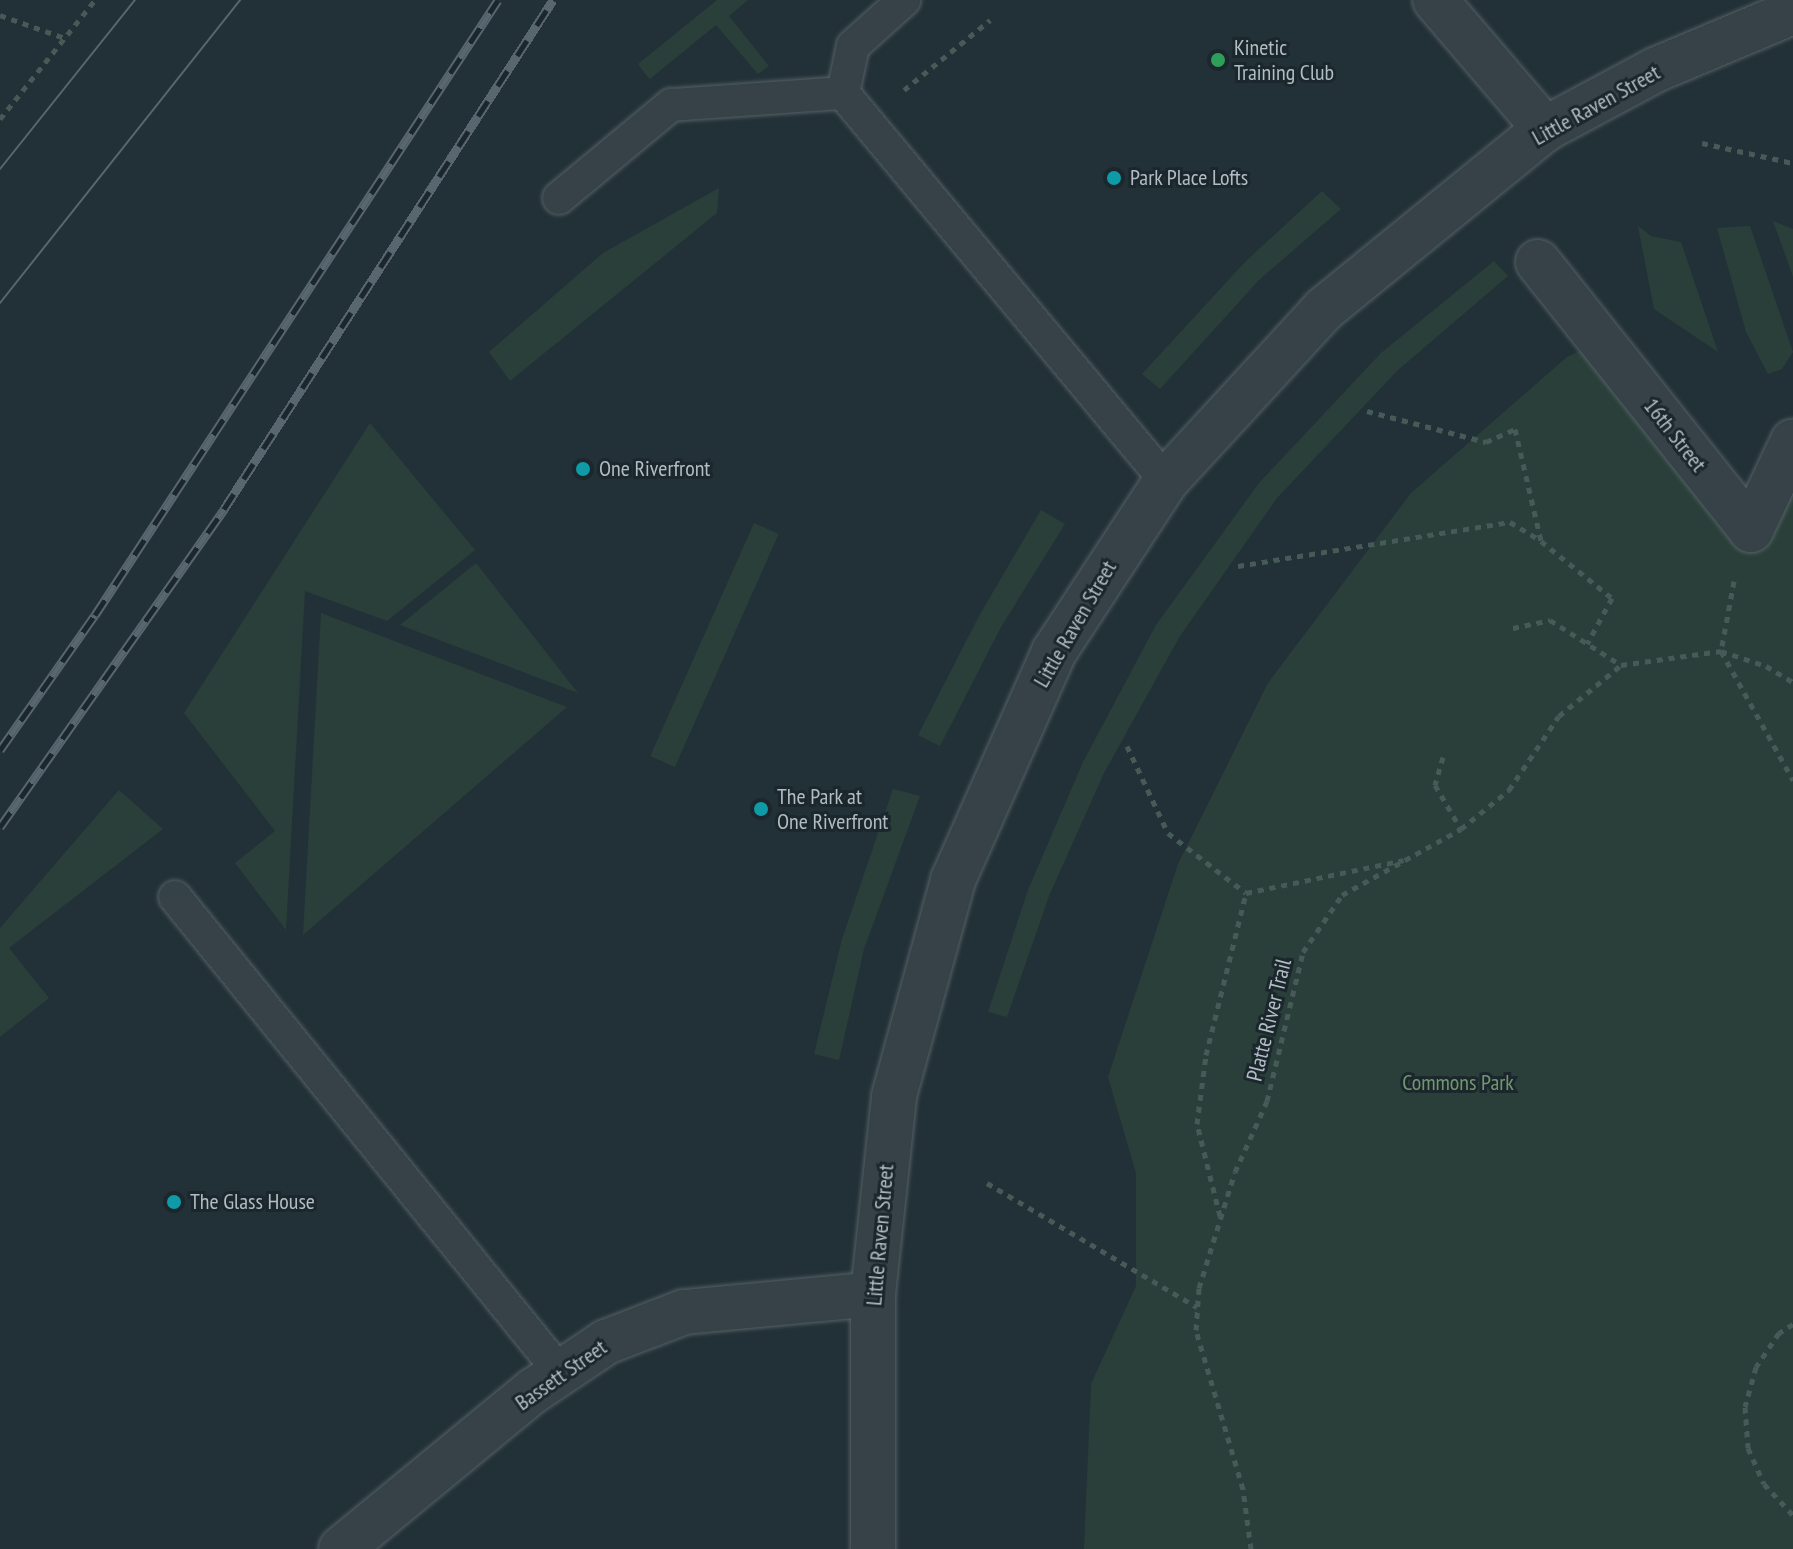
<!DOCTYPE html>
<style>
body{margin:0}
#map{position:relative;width:1793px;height:1549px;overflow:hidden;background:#223137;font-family:"PT Sans Narrow",sans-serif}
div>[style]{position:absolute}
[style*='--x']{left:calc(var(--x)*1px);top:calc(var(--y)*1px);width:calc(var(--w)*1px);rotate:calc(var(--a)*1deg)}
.green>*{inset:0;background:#2a3f39;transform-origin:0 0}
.path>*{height:5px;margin-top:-2.5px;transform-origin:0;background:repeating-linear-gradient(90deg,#465a57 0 6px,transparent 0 12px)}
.roads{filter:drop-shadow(0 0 2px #546065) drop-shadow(0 0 2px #546065)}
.service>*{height:32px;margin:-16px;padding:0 16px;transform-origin:16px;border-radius:16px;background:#364248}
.pedestrian>*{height:44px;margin:-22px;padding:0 22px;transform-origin:22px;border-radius:22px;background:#364248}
.minor>*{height:44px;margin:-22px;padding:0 22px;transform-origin:22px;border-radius:22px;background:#364248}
.tram>*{height:2px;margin:-1px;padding:0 1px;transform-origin:1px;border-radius:1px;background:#58676f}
.rail>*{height:9px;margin-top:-4.5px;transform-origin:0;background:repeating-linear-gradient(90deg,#1b272c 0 18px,#58676f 0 36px);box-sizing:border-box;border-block:2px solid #58676f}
.dots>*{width:22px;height:22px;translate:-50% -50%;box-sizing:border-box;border:4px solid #1b272c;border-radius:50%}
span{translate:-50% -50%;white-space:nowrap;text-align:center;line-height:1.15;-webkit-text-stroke:6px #1b272c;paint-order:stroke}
.poi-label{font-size:22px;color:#b1bdc4}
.left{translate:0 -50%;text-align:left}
.street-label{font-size:22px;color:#b1bdc4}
.park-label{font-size:22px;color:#729871}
</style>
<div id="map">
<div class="green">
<div style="clip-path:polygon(717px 0,748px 0,729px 16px,769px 66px,758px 74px,716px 25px,650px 79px,646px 75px,638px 64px)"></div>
<div style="clip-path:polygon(719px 188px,717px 213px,510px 381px,489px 352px,603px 253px)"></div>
<div style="clip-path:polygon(1322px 191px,1341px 209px,1259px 280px,1160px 389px,1142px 374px,1245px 262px)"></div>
<div style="clip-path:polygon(1773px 221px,1793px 229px,1793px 277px)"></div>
<div style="clip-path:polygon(1638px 226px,1651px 236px,1681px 242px,1718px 352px,1654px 309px)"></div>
<div style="clip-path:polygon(1750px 226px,1793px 352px,1782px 369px,1768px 374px,1746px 332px,1717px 228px)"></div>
<div style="clip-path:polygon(1494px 261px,1508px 276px,1398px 370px,1277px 498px,1180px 636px,1104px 773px,1049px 896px,1007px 1017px,988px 1012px,1028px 890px,1083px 762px,1156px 625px,1259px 483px,1381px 353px)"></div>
<div style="clip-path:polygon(1586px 348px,1739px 533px,1793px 421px,1793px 1549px,1084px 1549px,1091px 1384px,1136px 1286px,1136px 1173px,1108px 1077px,1178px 864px,1268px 683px,1411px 493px,1567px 357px)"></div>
<div style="clip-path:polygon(370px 423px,475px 550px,387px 621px,305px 591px,286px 930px,235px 863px,275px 831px,184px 713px)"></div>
<div style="clip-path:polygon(1041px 510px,1065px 524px,1001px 627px,940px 746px,918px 735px,979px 616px)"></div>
<div style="left:754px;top:523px;width:27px;height:255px;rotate:24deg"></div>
<div style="clip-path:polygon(476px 563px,578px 693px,400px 625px)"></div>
<div style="clip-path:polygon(321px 613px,567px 707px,303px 935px)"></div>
<div style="clip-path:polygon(893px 789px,920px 796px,864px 949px,839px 1060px,814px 1054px,842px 939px)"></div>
<div style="clip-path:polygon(119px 790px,163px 829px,9px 948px,49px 998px,0 1037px,0 928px)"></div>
</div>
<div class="path">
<div style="--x:0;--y:15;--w:69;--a:19.5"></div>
<div style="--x:904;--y:90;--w:111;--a:-39.1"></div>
<div style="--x:0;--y:119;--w:152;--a:-51.4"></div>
<div style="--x:1702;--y:143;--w:93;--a:12.4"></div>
<div style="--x:1367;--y:411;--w:123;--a:14.6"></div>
<div style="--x:1486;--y:442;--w:32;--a:-24"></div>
<div style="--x:1515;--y:429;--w:115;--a:76.9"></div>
<div style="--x:1541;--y:541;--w:91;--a:38.8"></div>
<div style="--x:1612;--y:598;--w:52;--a:118.5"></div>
<div style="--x:1238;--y:566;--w:276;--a:-9.2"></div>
<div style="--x:1510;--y:522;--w:35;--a:31"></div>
<div style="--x:1734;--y:581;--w:71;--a:100.5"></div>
<div style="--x:1721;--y:651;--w:148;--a:60.8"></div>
<div style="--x:1513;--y:628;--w:38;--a:-12"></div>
<div style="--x:1550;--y:620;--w:84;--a:32.4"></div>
<div style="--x:1127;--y:746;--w:96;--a:64.8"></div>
<div style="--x:1168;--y:833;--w:98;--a:37.6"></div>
<div style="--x:1246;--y:893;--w:161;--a:-11.8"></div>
<div style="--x:1443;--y:757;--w:29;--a:106"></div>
<div style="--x:1435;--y:785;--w:51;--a:59.4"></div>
<div style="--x:987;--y:1183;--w:244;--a:30.6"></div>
<div style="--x:1220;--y:1216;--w:95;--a:-104"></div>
<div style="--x:1197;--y:1124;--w:70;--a:-82.6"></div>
<div style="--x:1206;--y:1055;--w:167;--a:-76.1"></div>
<div style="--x:1793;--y:1324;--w:17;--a:147"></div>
<div style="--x:1779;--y:1333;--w:41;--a:124.1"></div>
<div style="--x:1756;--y:1367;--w:41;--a:105.4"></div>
<div style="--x:1745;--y:1407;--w:41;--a:85.8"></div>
<div style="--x:1748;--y:1448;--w:39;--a:66"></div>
<div style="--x:1764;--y:1484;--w:42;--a:46.9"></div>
<div style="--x:1251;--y:1549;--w:61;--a:-97.6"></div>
<div style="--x:1243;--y:1489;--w:166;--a:-106.5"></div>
<div style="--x:1196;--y:1330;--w:42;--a:-85.9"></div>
<div style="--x:1199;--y:1288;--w:121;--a:-72.8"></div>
<div style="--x:1235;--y:1172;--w:78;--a:-65.7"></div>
<div style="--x:1267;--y:1101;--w:153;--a:-76.4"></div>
<div style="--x:1303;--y:952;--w:69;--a:-55.6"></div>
<div style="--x:1342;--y:895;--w:136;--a:-29"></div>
<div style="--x:1461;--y:829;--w:62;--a:-39.1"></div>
<div style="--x:1509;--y:790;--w:89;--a:-56"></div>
<div style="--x:1559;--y:716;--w:80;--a:-39.4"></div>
<div style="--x:1621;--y:665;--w:101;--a:-8"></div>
<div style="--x:1721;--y:651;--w:47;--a:18.4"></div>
<div style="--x:1766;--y:666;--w:31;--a:31"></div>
</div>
<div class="roads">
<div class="service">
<div style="--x:843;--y:93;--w:48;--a:-78"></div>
<div style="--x:853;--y:46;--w:69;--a:-42"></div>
<div style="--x:559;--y:198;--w:146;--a:-39.7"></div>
<div style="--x:671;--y:105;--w:172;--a:-4"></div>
<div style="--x:843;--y:93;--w:505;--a:50.22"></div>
<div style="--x:175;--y:897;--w:611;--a:50.97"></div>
</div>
<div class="pedestrian">
<div style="--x:1538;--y:262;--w:342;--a:51.5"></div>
<div style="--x:1751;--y:530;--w:98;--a:-64.7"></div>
</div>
<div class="minor">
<div style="--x:1435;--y:0;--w:170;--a:49.5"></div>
<div style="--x:341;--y:1549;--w:249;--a:-39.5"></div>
<div style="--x:533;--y:1391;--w:88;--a:-33.9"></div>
<div style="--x:606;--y:1342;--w:84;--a:-21"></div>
<div style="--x:684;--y:1312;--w:190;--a:-5.4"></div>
<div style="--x:873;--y:1549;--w:255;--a:-90"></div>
<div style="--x:873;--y:1294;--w:199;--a:-83.9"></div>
<div style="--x:894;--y:1096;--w:224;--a:-74.7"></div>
<div style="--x:953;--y:880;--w:249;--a:-66.1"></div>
<div style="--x:1054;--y:652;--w:204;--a:-56.8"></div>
<div style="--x:1166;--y:481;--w:232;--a:-47.4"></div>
<div style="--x:1323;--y:310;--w:286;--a:-39.2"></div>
<div style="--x:1545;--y:129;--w:125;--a:-28.2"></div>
<div style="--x:1655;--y:70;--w:150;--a:-22.8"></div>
</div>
</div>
<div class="tram">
<div style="--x:0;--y:169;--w:216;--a:-51.4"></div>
<div style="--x:0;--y:303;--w:387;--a:-51.6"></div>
</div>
<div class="rail">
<div style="--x:0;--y:750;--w:165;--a:-54.9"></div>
<div style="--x:95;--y:615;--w:735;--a:-56.76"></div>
<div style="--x:0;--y:827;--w:389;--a:-54.8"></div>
<div style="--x:224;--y:509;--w:606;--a:-57.12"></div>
</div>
<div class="dots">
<div style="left:1218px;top:60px;background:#2e9e5b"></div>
<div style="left:1114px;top:178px;background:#0f9aa8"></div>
<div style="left:583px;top:469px;background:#0f9aa8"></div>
<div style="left:761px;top:809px;background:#0f9aa8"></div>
<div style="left:174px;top:1202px;background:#0f9aa8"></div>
</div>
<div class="poi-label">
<span class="left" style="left:1234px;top:60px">Kinetic<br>Training Club</span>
<span class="left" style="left:1130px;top:178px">Park Place Lofts</span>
<span class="left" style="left:599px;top:469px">One Riverfront</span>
<span class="left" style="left:777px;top:809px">The Park at<br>One Riverfront</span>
<span class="left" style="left:190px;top:1202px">The Glass House</span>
</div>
<div class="street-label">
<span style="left:1596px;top:105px;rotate:-29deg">Little Raven Street</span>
<span style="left:1675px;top:435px;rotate:52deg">16th Street</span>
<span style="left:1075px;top:624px;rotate:-60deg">Little Raven Street</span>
<span style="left:1269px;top:1020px;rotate:-76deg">Platte River Trail</span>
<span style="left:880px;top:1235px;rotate:-85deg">Little Raven Street</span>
<span style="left:561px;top:1375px;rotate:-35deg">Bassett Street</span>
</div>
<div class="park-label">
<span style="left:1458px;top:1083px">Commons Park</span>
</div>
</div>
